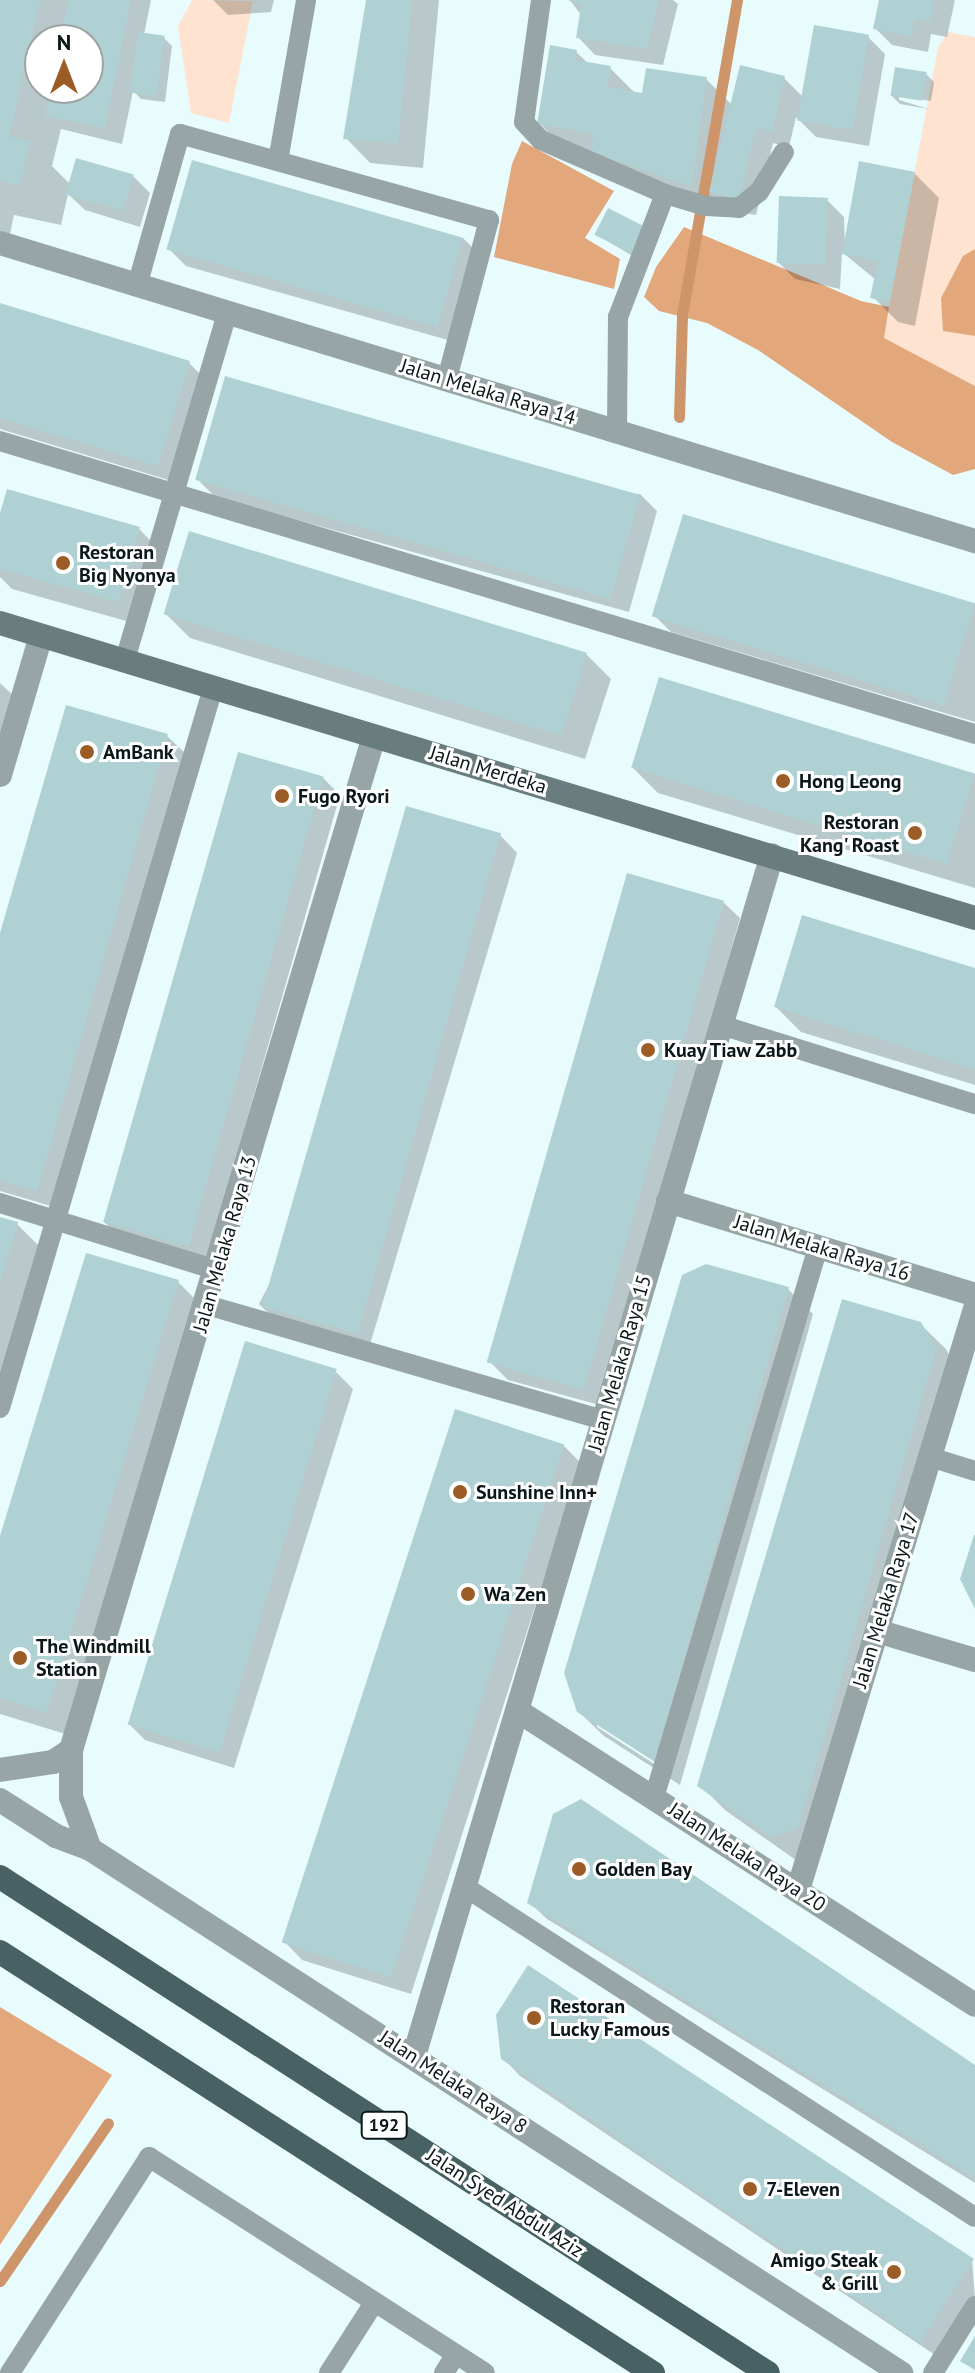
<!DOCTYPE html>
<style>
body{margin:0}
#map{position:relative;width:975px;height:2373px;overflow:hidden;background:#e8fcfe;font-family:"PT Sans",sans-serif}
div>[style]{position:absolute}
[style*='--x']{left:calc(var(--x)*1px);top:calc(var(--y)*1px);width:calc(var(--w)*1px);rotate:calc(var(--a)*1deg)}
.green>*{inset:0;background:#fee4d0}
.forest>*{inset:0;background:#e2a87c}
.shadow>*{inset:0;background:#0003}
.stream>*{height:11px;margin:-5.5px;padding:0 5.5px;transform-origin:5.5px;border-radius:5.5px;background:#cd9569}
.building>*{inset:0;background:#b0d1d3;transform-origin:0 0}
.lane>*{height:20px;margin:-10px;padding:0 10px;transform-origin:10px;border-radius:10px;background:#97a5a6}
.street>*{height:24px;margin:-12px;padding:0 12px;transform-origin:12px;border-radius:12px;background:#97a5a6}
.secondary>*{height:24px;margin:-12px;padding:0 12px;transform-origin:12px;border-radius:12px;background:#697d7f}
.primary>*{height:24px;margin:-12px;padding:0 12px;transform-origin:12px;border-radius:12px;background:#486163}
.dots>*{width:22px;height:22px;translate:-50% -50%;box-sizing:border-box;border:4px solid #fff;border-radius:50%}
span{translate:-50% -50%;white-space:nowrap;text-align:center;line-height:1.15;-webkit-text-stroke:6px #fff;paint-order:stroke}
.shield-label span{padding:2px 6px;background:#fff;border:2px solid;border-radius:6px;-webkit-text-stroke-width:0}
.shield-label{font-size:18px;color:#0b1718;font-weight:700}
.street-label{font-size:20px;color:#0b1718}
.poi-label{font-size:20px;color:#0b1718;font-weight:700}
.left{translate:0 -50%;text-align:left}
.right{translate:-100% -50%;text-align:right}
.north{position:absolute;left:24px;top:24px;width:80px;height:80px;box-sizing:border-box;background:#fff;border:2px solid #9da2a3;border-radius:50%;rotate:0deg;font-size:22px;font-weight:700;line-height:32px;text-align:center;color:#0b1718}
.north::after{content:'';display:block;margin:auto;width:28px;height:36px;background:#9c5c25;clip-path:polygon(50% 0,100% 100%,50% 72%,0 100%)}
</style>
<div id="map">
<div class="green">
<div style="clip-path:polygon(192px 0,253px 1px,229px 123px,191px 113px,178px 26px)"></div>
<div style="clip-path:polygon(948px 32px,975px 37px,975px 249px,963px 257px,943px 330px,975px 336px,975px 386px,883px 338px,938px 48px)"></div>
</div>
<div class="forest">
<div style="clip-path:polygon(522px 141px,614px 191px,585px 238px,620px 259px,614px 289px,494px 257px,512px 164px)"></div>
<div style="clip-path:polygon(684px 227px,861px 301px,889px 307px,884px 338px,975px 386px,975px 469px,953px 475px,892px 442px,758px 350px,707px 323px,659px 311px,644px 297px,656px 267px)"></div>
<div style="clip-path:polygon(975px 249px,975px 336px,943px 331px,941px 298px,963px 256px)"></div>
<div style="clip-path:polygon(0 2007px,112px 2075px,0 2245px)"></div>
</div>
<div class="shadow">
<div style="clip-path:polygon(evenodd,0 0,151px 0,144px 35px,164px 38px,172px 46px,165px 102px,141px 99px,133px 91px,122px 144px,61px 129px,52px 166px,70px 184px,133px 176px,150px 193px,140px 227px,85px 210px,68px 194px,61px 225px,14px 215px,10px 234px,0 232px,0 0,40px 40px,88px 40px,88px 88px,40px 88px,40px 40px)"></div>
<div style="clip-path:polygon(213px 0,274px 0,271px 12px,228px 15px)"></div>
<div style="clip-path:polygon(368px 0,439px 0,423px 168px,370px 163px,346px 138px)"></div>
<div style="clip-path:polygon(570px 0,673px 0,678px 4px,663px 65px,595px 55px,578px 37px,581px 15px)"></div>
<div style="clip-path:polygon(881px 0,955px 0,947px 37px,931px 34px,928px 52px,892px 45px,875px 28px)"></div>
<div style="clip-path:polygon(868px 37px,885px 54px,869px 146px,816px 137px,796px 117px,789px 147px,773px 143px,756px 215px,716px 209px,564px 148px,539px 123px,576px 52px,589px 64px,610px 68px,635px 93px,643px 96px,706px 79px,732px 105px,784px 78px,803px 97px)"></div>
<div style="clip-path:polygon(926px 74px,934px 82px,931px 101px,899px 96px,899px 100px,929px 109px,900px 104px,892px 96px)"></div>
<div style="clip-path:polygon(914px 173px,939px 198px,915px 326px,898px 322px,873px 297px,876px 280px,842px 252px,840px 289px,795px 279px,778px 262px,827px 200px,844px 217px,845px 246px)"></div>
<div style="clip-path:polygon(644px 229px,639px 260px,596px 234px)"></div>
<div style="clip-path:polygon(463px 238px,480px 255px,455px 342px,186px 266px,169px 249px)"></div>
<div style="clip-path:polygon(0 306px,189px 363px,206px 380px,175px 482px,0 429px)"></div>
<div style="clip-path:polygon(198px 480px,640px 494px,657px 511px,629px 612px,215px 497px)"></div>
<div style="clip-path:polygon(0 520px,139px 529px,164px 554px,144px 626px,12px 589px,0 577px)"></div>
<div style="clip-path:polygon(975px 603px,975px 722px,671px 632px,654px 615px)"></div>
<div style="clip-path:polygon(165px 613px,586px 654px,611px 679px,585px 759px,190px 638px)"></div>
<div style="clip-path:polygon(0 683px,16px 698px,0 751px)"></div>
<div style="clip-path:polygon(167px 736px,185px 753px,54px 1207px,0 1191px,0 940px)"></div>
<div style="clip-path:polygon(633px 768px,975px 774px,975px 888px,658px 793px)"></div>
<div style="clip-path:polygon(323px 778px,340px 795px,206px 1262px,122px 1239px,104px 1222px)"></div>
<div style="clip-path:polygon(500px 835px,517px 853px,369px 1348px,276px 1321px,259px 1304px)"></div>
<div style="clip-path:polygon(722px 901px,740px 918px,603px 1406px,508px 1380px,491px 1363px)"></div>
<div style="clip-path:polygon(975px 970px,975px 1085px,801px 1032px,776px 1007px)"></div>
<div style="clip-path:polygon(0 1219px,17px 1224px,42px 1249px,0 1390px)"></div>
<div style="clip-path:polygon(178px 1282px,203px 1307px,72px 1736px,0 1714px,0 1543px)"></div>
<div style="clip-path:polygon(evenodd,788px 1289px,813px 1314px,680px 1785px,604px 1736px,578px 1711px,788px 1289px,597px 1722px,664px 1765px,662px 1769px,597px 1727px,597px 1722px)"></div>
<div style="clip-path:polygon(920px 1324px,946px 1349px,960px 1376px,822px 1853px,797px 1861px,725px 1810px,700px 1785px)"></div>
<div style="clip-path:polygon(336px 1372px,353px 1389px,234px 1768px,145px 1740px,128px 1723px)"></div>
<div style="clip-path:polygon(564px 1446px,581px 1463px,411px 1994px,302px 1960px,285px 1942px)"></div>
<div style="clip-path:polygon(529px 1902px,975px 2068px,975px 2183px,547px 1919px)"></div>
<div style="clip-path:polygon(503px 2058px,972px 2260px,975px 2299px,938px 2357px,520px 2076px)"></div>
</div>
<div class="stream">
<div style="--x:679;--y:417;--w:102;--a:-88.3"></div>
<div style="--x:682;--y:315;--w:320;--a:-80.1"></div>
<div style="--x:0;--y:2281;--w:191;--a:-55.6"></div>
</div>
<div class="building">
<div style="clip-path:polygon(0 0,40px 0,9px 137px,30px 141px,20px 185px,0 181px)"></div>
<div style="clip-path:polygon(68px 0,131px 0,105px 128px,45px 116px,51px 88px,88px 88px,88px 40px,60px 40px)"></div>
<div style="clip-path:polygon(366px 0,412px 0,398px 144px,343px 139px)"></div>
<div style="clip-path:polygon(568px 0,659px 0,647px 49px,576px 38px,581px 6px)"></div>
<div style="clip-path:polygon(879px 0,934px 0,930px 22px,915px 19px,911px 36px,873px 29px)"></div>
<div style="left:814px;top:25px;width:56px;height:97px;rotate:10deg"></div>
<div style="left:138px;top:32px;width:27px;height:61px;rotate:8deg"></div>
<div style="clip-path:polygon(550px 45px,577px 50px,576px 60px,611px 66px,607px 87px,642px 93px,646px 68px,707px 77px,692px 186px,590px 152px,594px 134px,537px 124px)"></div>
<div style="clip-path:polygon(740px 65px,785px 76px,772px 131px,756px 127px,739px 199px,709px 192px)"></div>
<div style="left:895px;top:67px;width:32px;height:29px;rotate:9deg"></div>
<div style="left:76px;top:158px;width:60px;height:38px;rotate:16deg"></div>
<div style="left:192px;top:160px;width:282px;height:93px;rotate:16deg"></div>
<div style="clip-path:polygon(859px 161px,915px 172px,890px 302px,870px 298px,878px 261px,842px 254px)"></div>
<div style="left:779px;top:196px;width:49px;height:67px;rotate:2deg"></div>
<div style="left:608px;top:208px;width:42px;height:30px;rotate:27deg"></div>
<div style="clip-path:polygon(0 303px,190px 361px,158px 466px,0 418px)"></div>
<div style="left:225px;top:376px;width:432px;height:108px;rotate:16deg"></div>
<div style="clip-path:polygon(7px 489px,140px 527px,119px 602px,0 569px,0 513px)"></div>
<div style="left:683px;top:514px;width:305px;height:107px;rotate:17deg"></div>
<div style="left:189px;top:531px;width:416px;height:87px;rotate:17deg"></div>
<div style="left:659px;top:677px;width:330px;height:95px;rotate:17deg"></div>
<div style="clip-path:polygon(66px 705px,168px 734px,37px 1191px,0 1180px,0 933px)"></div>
<div style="left:238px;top:752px;width:89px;height:489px;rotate:16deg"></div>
<div style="left:406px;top:806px;width:99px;height:521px;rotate:16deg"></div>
<div style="left:627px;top:873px;width:101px;height:509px;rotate:16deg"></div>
<div style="clip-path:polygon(802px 915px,975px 968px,975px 1069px,774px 1007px)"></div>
<div style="clip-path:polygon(0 1217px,18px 1222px,1px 1280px,0 1280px)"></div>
<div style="clip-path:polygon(86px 1253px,179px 1280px,47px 1712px,0 1698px,0 1536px)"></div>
<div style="clip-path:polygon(706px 1264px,789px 1287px,655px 1762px,577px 1712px,564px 1673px,682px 1275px)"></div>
<div style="clip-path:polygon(842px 1299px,921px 1322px,936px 1349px,798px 1828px,771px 1837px,697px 1786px)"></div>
<div style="left:245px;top:1341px;width:96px;height:401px;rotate:17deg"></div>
<div style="left:455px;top:1409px;width:115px;height:561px;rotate:18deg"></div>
<div style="clip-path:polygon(974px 1535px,975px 1535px,975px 1609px,960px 1579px)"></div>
<div style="clip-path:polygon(581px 1799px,975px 2065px,975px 2178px,527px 1903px,553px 1814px)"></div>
<div style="clip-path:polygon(528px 1965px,974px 2259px,920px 2342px,501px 2059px,496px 2015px)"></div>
<div style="clip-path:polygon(975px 2336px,975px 2370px,960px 2361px)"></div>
</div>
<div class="lane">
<div style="--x:541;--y:0;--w:123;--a:97.9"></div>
<div style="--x:524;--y:122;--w:25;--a:47"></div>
<div style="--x:541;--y:140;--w:135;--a:23.5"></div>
<div style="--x:665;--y:194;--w:132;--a:110.9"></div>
<div style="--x:618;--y:317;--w:114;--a:90.5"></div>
<div style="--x:278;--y:161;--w:163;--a:-80.1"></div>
<div style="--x:665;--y:194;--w:43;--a:16.3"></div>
<div style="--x:706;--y:206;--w:33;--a:3"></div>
<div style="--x:739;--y:208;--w:26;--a:-39"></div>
<div style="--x:759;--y:192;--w:47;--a:-58"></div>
<div style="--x:137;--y:286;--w:158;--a:-74.2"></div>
<div style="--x:180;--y:134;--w:321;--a:15.6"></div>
<div style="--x:489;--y:220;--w:164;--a:104.8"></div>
<div style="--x:0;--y:441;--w:1018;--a:16.73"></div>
<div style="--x:125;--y:660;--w:362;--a:-73.6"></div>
<div style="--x:721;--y:1025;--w:266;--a:17.3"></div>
<div style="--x:0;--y:1203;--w:227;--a:17.2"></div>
<div style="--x:207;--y:1305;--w:413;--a:16.2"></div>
<div style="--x:0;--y:1408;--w:751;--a:-73.52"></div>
<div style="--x:930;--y:1457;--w:47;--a:17.3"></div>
<div style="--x:654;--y:1798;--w:575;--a:-73.42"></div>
<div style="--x:465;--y:1887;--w:607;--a:32.91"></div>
<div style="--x:10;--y:2373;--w:257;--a:-57.2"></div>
<div style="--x:149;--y:2157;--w:399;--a:32.7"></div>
<div style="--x:329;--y:2373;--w:83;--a:-57.3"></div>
<div style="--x:444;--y:2373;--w:22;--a:-58"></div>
<div style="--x:933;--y:2373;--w:79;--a:-57.9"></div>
</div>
<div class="street">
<div style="--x:0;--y:243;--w:1020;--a:17"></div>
<div style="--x:0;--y:775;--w:145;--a:-73.6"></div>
<div style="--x:668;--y:1201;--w:321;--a:17"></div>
<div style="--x:877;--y:1631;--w:102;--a:16.5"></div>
<div style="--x:518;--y:1711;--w:543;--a:32.75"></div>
<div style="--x:0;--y:1770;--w:54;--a:-8.6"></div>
<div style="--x:53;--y:1762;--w:22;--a:-34"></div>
<div style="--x:0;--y:1800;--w:67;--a:32.7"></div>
<div style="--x:56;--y:1836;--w:36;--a:21"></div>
<div style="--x:90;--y:1849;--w:966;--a:32.87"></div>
<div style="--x:90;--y:1849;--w:55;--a:-110.1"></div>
<div style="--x:71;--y:1797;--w:47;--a:-90"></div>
<div style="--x:71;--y:1750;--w:1058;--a:-73.36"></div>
<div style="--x:798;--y:1890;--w:607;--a:-73.06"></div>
<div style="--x:414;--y:2056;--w:1253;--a:-73.4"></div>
</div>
<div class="secondary">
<div style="--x:0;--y:623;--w:1019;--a:16.83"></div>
</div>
<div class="primary">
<div style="--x:0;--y:1877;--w:914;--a:32.86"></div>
<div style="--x:0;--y:1952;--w:777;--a:32.81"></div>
</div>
<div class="dots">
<div style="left:63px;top:563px;background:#9c5c25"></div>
<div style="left:87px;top:752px;background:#9c5c25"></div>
<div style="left:783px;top:781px;background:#9c5c25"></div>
<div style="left:282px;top:796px;background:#9c5c25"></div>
<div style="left:915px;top:833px;background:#9c5c25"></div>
<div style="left:648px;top:1050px;background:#9c5c25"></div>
<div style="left:460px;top:1492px;background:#9c5c25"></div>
<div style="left:468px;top:1594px;background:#9c5c25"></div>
<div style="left:20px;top:1658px;background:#9c5c25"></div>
<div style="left:579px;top:1869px;background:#9c5c25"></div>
<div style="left:534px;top:2018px;background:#9c5c25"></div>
<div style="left:750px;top:2189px;background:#9c5c25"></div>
<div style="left:894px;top:2272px;background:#9c5c25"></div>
</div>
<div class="shield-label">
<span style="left:384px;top:2125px">192</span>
</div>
<div class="street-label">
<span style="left:488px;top:392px;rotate:17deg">Jalan Melaka Raya 14</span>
<span style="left:488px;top:770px;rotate:17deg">Jalan Merdeka</span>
<span style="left:225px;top:1244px;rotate:-74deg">Jalan Melaka Raya 13</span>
<span style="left:822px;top:1248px;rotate:17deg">Jalan Melaka Raya 16</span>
<span style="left:620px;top:1363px;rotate:-74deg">Jalan Melaka Raya 15</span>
<span style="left:886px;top:1600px;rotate:-73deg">Jalan Melaka Raya 17</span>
<span style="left:747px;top:1857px;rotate:33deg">Jalan Melaka Raya 20</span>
<span style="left:453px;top:2082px;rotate:33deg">Jalan Melaka Raya 8</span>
<span style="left:505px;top:2203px;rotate:33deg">Jalan Syed Abdul Aziz</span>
</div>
<div class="poi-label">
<span class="left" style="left:79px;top:564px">Restoran<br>Big Nyonya</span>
<span class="left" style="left:103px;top:752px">AmBank</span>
<span class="left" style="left:799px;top:781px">Hong Leong</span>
<span class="left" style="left:298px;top:796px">Fugo Ryori</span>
<span class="right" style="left:899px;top:834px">Restoran<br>Kang' Roast</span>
<span class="left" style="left:664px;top:1050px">Kuay Tiaw Zabb</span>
<span class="left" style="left:476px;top:1492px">Sunshine Inn+</span>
<span class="left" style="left:484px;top:1594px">Wa Zen</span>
<span class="left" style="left:36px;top:1658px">The Windmill<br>Station</span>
<span class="left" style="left:595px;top:1869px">Golden Bay</span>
<span class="left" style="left:550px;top:2018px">Restoran<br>Lucky Famous</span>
<span class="left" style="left:766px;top:2189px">7-Eleven</span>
<span class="right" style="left:878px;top:2272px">Amigo Steak<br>&amp; Grill</span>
</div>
<div class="north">N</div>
</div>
